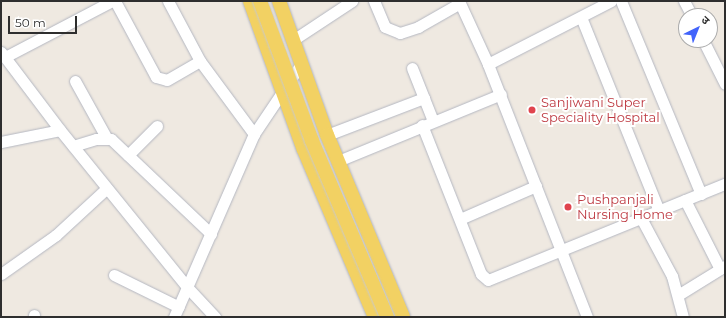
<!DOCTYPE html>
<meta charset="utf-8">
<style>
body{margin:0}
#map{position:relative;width:726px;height:318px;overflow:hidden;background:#efe9e1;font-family:Montserrat,"Noto Sans Devanagari",sans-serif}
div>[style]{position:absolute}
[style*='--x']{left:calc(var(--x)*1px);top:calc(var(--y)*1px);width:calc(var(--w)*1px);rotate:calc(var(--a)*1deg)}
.roads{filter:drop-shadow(0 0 1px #b4b7c1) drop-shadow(0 0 1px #b4b7c1)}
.minor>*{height:11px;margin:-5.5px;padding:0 5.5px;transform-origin:5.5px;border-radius:5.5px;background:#fff}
.major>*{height:14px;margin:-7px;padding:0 7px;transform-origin:7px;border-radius:7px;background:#f2d163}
.bridges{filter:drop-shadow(0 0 1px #c9c9c9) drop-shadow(0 0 1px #c9c9c9)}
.major-bridge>*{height:14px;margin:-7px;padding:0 7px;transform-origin:7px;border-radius:7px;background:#f2d163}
.dots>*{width:11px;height:11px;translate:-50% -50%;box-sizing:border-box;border:2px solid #fff;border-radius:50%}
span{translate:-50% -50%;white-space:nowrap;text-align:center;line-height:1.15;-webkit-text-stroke:4px #fff;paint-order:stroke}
.health-label{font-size:13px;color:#be3a42}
.left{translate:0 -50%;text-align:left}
.frame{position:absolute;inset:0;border:2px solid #2e2e2e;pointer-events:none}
.north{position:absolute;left:678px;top:8px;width:40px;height:40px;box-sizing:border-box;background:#fff;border:1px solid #ababab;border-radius:50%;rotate:43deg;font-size:11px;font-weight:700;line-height:16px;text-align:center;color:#2e2e2e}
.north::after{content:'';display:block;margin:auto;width:14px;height:18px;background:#4264fb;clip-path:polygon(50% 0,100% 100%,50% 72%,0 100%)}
.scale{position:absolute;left:8px;top:16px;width:69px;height:18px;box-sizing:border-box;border:2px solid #2e2e2e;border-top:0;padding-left:5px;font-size:12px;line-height:14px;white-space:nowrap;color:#2e2e2e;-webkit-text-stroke:3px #fff;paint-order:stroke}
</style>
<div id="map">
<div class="roads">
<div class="minor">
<div style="--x:115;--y:1;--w:86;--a:61.7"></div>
<div style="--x:156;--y:77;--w:11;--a:15"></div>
<div style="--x:167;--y:80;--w:38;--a:-30"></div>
<div style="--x:168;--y:1;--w:68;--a:61.9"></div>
<div style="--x:200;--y:61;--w:91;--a:53.5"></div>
<div style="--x:374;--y:1;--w:28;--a:67"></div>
<div style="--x:385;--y:27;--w:16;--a:22"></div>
<div style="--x:400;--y:33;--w:19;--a:-18"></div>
<div style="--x:418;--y:27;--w:48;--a:-29.7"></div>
<div style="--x:459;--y:1;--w:69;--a:65.3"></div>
<div style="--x:621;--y:1;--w:209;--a:67.5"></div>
<div style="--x:684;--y:1;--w:17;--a:62"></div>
<div style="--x:581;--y:17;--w:209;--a:68.1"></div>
<div style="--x:293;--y:40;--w:71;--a:-33.5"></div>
<div style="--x:703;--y:40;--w:49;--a:63.4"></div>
<div style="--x:1;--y:52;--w:98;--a:52.9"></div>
<div style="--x:60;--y:130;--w:203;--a:51"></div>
<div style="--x:188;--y:288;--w:40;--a:47"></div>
<div style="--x:5;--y:57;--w:121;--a:-27.6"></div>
<div style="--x:412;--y:68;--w:57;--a:68.4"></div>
<div style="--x:75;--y:81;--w:64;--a:61"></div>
<div style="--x:422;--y:125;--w:160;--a:68.4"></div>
<div style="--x:481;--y:274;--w:9;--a:41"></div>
<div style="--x:488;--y:280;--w:256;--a:-22.1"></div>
<div style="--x:327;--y:135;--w:104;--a:-20.9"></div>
<div style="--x:1;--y:142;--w:60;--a:-11.5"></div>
<div style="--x:73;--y:146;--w:24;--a:-17"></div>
<div style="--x:96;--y:139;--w:15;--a:0"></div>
<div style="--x:111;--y:139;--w:138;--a:43.5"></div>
<div style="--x:128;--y:155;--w:41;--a:-45"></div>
<div style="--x:338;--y:161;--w:176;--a:-22.3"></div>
<div style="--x:685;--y:200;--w:77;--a:63.1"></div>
<div style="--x:641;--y:218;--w:66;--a:61.9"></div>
<div style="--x:672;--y:276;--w:42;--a:75"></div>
<div style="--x:460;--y:219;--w:83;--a:-23.5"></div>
<div style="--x:1;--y:274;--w:67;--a:-35.3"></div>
<div style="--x:56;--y:235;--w:69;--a:-42.7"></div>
<div style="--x:114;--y:275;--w:72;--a:26.2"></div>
<div style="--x:678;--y:295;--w:55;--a:-31.7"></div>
<div style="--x:34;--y:317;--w:2;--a:-90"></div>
<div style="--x:174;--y:317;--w:200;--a:-66.4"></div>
<div style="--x:254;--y:134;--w:84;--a:-56.1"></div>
<div style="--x:587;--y:317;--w:272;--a:-111.4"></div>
<div style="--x:488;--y:64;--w:138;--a:-27.1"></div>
</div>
<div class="major">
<div style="--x:250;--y:1;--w:158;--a:70.1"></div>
<div style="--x:304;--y:150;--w:181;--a:67"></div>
<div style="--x:279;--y:1;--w:142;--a:70.3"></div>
<div style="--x:327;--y:135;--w:197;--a:67.3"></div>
</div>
</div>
<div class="bridges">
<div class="major-bridge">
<div style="--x:260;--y:1;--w:149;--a:69.6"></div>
<div style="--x:312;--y:141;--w:191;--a:66.9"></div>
</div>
</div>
<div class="dots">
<div style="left:532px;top:110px;background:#e0444e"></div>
<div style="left:568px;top:207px;background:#e0444e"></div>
</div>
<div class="health-label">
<span class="left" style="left:541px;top:110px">Sanjiwani Super<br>Speciality Hospital</span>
<span class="left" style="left:577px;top:207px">Pushpanjali<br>Nursing Home</span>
</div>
<div class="frame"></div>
<div class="north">उ</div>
<div class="scale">50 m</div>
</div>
